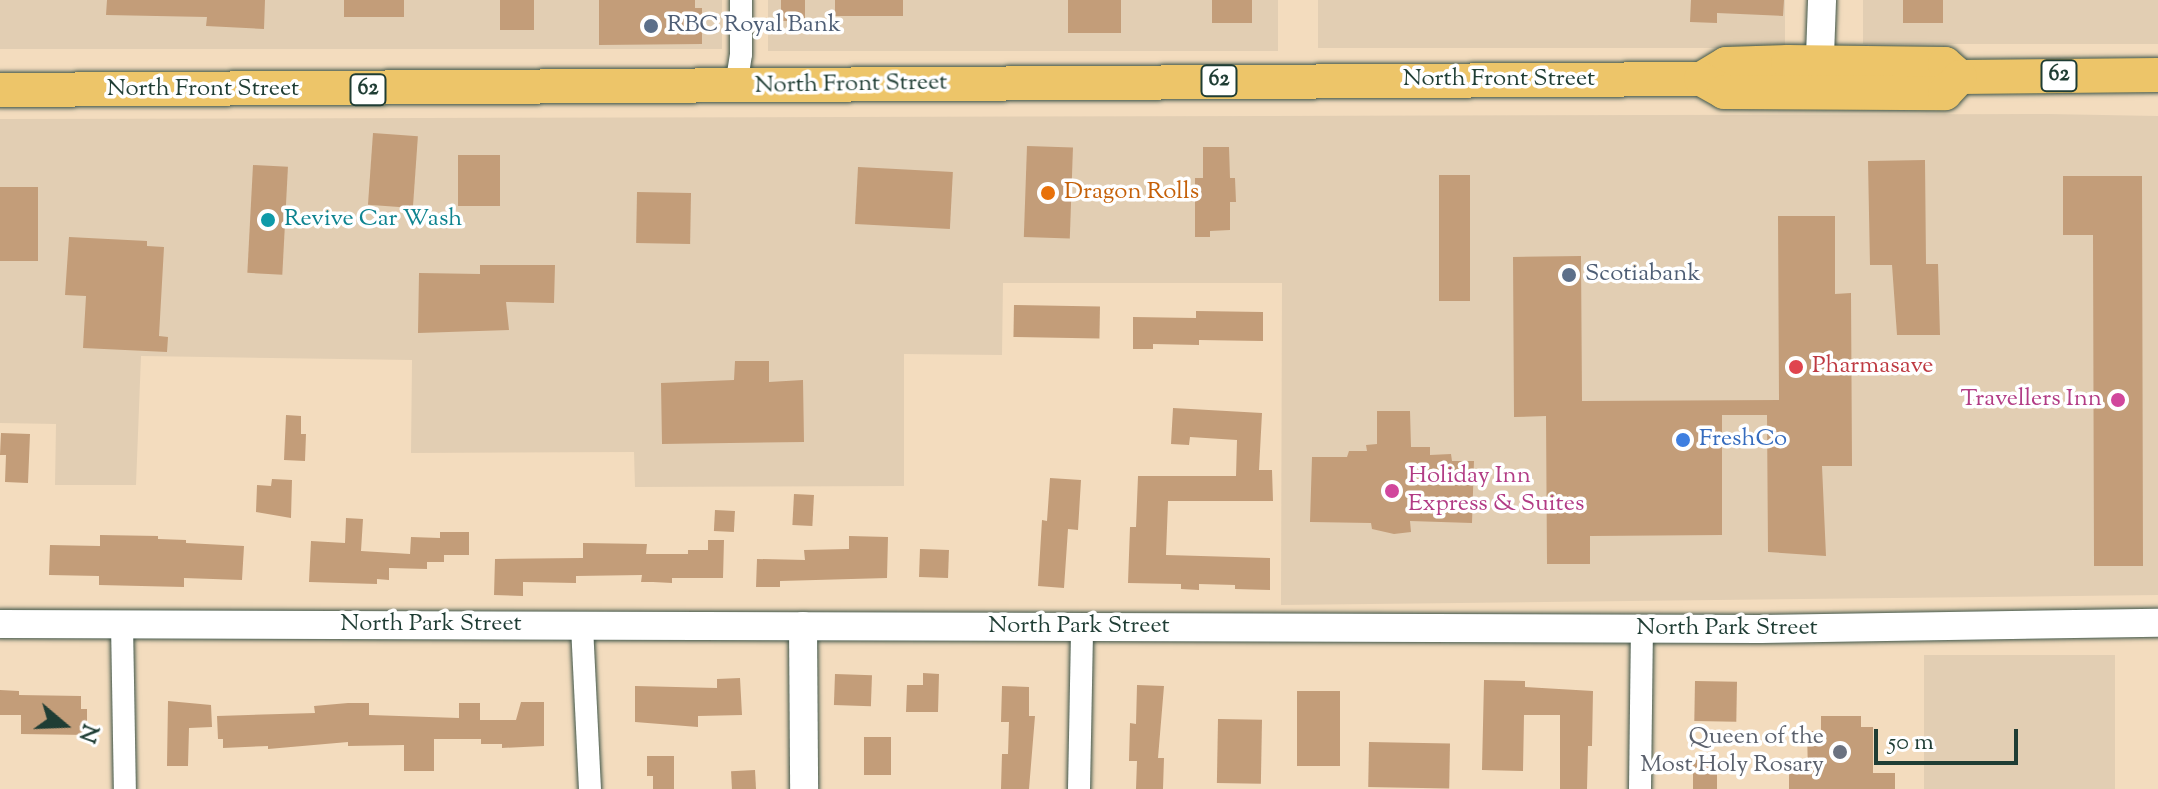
<!DOCTYPE html>
<style>
body{margin:0}
#map{position:relative;width:2158px;height:789px;overflow:hidden;background:#f3dcbe;font-family:"Sorts Mill Goudy",serif}
div>[style]{position:absolute}
[style*='--x']{left:calc(var(--x)*1px);top:calc(var(--y)*1px);width:calc(var(--w)*1px);rotate:calc(var(--a)*1deg)}
.built>*{inset:0;background:#e2ceb3;transform-origin:0 0}
.building>*{inset:0;background:#c39d79;transform-origin:0 0}
.roads{filter:drop-shadow(0 0 2px #3f5549) drop-shadow(0 0 2px #3f5549)}
.minor>*{height:22px;margin:-11px;padding:0 11px;transform-origin:11px;border-radius:11px;background:#fff}
.tertiary>*{height:28px;margin:-14px;padding:0 14px;transform-origin:14px;border-radius:14px;background:#fff}
.primary>*{height:34px;margin:-17px;padding:0 17px;transform-origin:17px;border-radius:17px;background:#edc569}
.dots>*{width:22px;height:22px;translate:-50% -50%;box-sizing:border-box;border:4px solid #fff;border-radius:50%}
span{translate:-50% -50%;white-space:nowrap;text-align:center;line-height:1.15;-webkit-text-stroke:7px #fff;paint-order:stroke}
.shield-label span{padding:2px 6px;background:#fff;border:2px solid;border-radius:6px;-webkit-text-stroke-width:0}
.shield-label{font-size:22px;color:#1f3d34;font-weight:700}
.service-label{font-size:24px;color:#4e5e75}
.left{translate:0 -50%;text-align:left}
.street-label{font-size:24px;color:#1f3d34}
.food-label{font-size:24px;color:#c56008}
.culture-label{font-size:24px;color:#0d838f}
.health-label{font-size:24px;color:#be3a42}
.hotel-label{font-size:24px;color:#b23c85}
.right{translate:-100% -50%;text-align:right}
.shop-label{font-size:24px;color:#366cbe}
.worship-label{font-size:24px;color:#5b616d}
.north{position:absolute;left:24px;top:685px;width:80px;height:80px;-webkit-text-stroke:6px #fff;paint-order:stroke;rotate:109deg;font-size:22px;font-weight:700;line-height:32px;text-align:center;color:#1f3d34}
.north::after{content:'';display:block;margin:auto;width:28px;height:36px;background:#1f3d34;clip-path:polygon(50% 0,100% 100%,50% 72%,0 100%)}
.scale{position:absolute;left:1874px;top:729px;width:144px;height:36px;box-sizing:border-box;border:4px solid #1f3d34;border-top:0;padding-left:10px;font-size:24px;line-height:28px;white-space:nowrap;color:#1f3d34;-webkit-text-stroke:6px #fff;paint-order:stroke}
</style>
<div id="map">
<div class="built">
<div style="left:0;top:0;width:722px;height:49px"></div>
<div style="left:768px;top:0;width:510px;height:51px"></div>
<div style="left:1318px;top:0;width:467px;height:48px"></div>
<div style="left:1863px;top:0;width:295px;height:44px"></div>
<div style="clip-path:polygon(2048px 114px,2158px 116px,2158px 595px,1281px 605px,1282px 283px,1003px 283px,1002px 355px,904px 354px,904px 486px,635px 487px,634px 452px,411px 453px,412px 360px,141px 356px,136px 485px,55px 485px,56px 424px,0 423px,0 119px)"></div>
<div style="left:1924px;top:655px;width:191px;height:134px"></div>
</div>
<div class="building">
<div style="clip-path:polygon(107px 0,265px 0,264px 29px,206px 26px,207px 17px,106px 15px)"></div>
<div style="left:344px;top:0;width:60px;height:17px"></div>
<div style="left:500px;top:0;width:34px;height:30px"></div>
<div style="clip-path:polygon(599px 0,695px 0,695px 8px,702px 8px,702px 44px,599px 45px)"></div>
<div style="left:781px;top:0;width:24px;height:21px"></div>
<div style="left:835px;top:0;width:68px;height:16px"></div>
<div style="left:1068px;top:0;width:53px;height:33px"></div>
<div style="left:1212px;top:0;width:40px;height:23px"></div>
<div style="clip-path:polygon(1691px 0,1784px 0,1783px 16px,1717px 13px,1717px 23px,1690px 22px)"></div>
<div style="left:1903px;top:0;width:40px;height:23px"></div>
<div style="left:373px;top:133px;width:45px;height:72px;rotate:4deg"></div>
<div style="left:1027px;top:146px;width:46px;height:91px;rotate:2deg"></div>
<div style="clip-path:polygon(1203px 147px,1229px 147px,1230px 178px,1235px 178px,1236px 202px,1230px 202px,1230px 230px,1210px 231px,1210px 237px,1195px 237px,1195px 178px,1203px 178px)"></div>
<div style="left:458px;top:155px;width:42px;height:51px"></div>
<div style="clip-path:polygon(1925px 160px,1926px 264px,1938px 264px,1940px 335px,1897px 335px,1892px 265px,1870px 265px,1868px 161px)"></div>
<div style="left:253px;top:165px;width:35px;height:108px;rotate:3deg"></div>
<div style="left:858px;top:167px;width:95px;height:57px;rotate:3deg"></div>
<div style="left:1439px;top:175px;width:31px;height:126px"></div>
<div style="clip-path:polygon(2063px 176px,2142px 176px,2143px 566px,2094px 566px,2093px 235px,2063px 235px)"></div>
<div style="left:0;top:187px;width:38px;height:74px"></div>
<div style="left:637px;top:192px;width:54px;height:51px;rotate:1deg"></div>
<div style="clip-path:polygon(1778px 216px,1835px 216px,1835px 294px,1851px 293px,1852px 466px,1822px 466px,1826px 556px,1768px 552px,1767px 415px,1722px 415px,1722px 535px,1590px 536px,1590px 564px,1547px 564px,1546px 416px,1514px 417px,1513px 257px,1581px 256px,1582px 401px,1779px 400px)"></div>
<div style="clip-path:polygon(69px 237px,147px 241px,147px 246px,164px 247px,159px 336px,168px 337px,167px 352px,83px 348px,86px 296px,65px 295px)"></div>
<div style="clip-path:polygon(480px 265px,555px 265px,554px 303px,506px 302px,509px 330px,418px 333px,419px 273px,480px 274px)"></div>
<div style="left:1014px;top:305px;width:86px;height:32px;rotate:1deg"></div>
<div style="clip-path:polygon(1196px 311px,1263px 312px,1263px 341px,1199px 340px,1199px 345px,1153px 344px,1153px 349px,1133px 349px,1133px 317px,1196px 318px)"></div>
<div style="clip-path:polygon(735px 361px,769px 361px,769px 382px,803px 380px,804px 442px,662px 444px,661px 383px,734px 380px)"></div>
<div style="clip-path:polygon(1173px 408px,1262px 413px,1259px 470px,1272px 470px,1273px 501px,1168px 501px,1166px 555px,1270px 558px,1270px 590px,1235px 589px,1235px 585px,1199px 584px,1199px 590px,1181px 589px,1181px 584px,1128px 583px,1130px 527px,1136px 527px,1138px 476px,1236px 476px,1237px 440px,1190px 437px,1189px 445px,1171px 444px)"></div>
<div style="clip-path:polygon(1377px 411px,1410px 411px,1411px 447px,1430px 447px,1430px 455px,1451px 454px,1452px 461px,1474px 461px,1472px 523px,1410px 521px,1411px 532px,1394px 534px,1372px 529px,1371px 523px,1310px 522px,1312px 457px,1347px 457px,1349px 451px,1367px 451px,1366px 445px,1377px 444px)"></div>
<div style="clip-path:polygon(286px 415px,301px 416px,301px 434px,306px 434px,305px 461px,284px 460px)"></div>
<div style="clip-path:polygon(1px 433px,30px 434px,28px 483px,5px 482px,6px 455px,0 455px)"></div>
<div style="clip-path:polygon(1050px 478px,1081px 480px,1078px 530px,1068px 529px,1064px 588px,1038px 586px,1042px 520px,1047px 521px)"></div>
<div style="clip-path:polygon(272px 479px,292px 480px,291px 518px,256px 512px,257px 485px,271px 486px)"></div>
<div style="left:794px;top:494px;width:20px;height:31px;rotate:3deg"></div>
<div style="left:715px;top:510px;width:20px;height:21px;rotate:3deg"></div>
<div style="clip-path:polygon(346px 518px,363px 519px,361px 551px,410px 554px,411px 537px,440px 538px,440px 532px,469px 532px,469px 555px,444px 555px,444px 562px,427px 562px,427px 569px,389px 568px,389px 580px,377px 579px,377px 584px,309px 582px,311px 541px,345px 543px)"></div>
<div style="clip-path:polygon(100px 535px,158px 536px,158px 539px,186px 540px,186px 543px,244px 546px,242px 580px,184px 578px,184px 587px,99px 585px,99px 576px,49px 575px,50px 545px,100px 546px)"></div>
<div style="clip-path:polygon(849px 536px,888px 537px,887px 578px,780px 581px,780px 587px,756px 587px,757px 559px,805px 560px,804px 550px,849px 549px)"></div>
<div style="clip-path:polygon(708px 540px,724px 540px,723px 578px,672px 578px,672px 583px,653px 582px,641px 582px,642px 575px,576px 576px,576px 583px,523px 582px,523px 596px,494px 595px,495px 559px,583px 558px,583px 543px,647px 544px,646px 554px,688px 554px,688px 550px,708px 550px)"></div>
<div style="left:920px;top:549px;width:29px;height:28px;rotate:2deg"></div>
<div style="clip-path:polygon(923px 673px,939px 674px,938px 712px,906px 712px,907px 685px,923px 685px)"></div>
<div style="left:835px;top:674px;width:37px;height:31px;rotate:2deg"></div>
<div style="clip-path:polygon(740px 678px,742px 715px,698px 716px,698px 727px,635px 722px,635px 686px,717px 688px,717px 679px)"></div>
<div style="clip-path:polygon(1484px 680px,1525px 681px,1525px 687px,1593px 691px,1592px 746px,1588px 746px,1587px 789px,1560px 789px,1560px 715px,1524px 715px,1523px 771px,1482px 770px)"></div>
<div style="left:1695px;top:681px;width:42px;height:40px;rotate:1deg"></div>
<div style="clip-path:polygon(1137px 685px,1164px 686px,1158px 758px,1164px 758px,1163px 789px,1136px 789px,1137px 761px,1129px 761px,1130px 723px,1136px 724px)"></div>
<div style="clip-path:polygon(1002px 686px,1029px 687px,1029px 716px,1035px 716px,1029px 789px,1001px 789px,1002px 754px,1008px 754px,1009px 722px,1001px 722px)"></div>
<div style="clip-path:polygon(0 690px,19px 691px,19px 695px,81px 696px,81px 709px,87px 709px,87px 735px,21px 734px,21px 715px,0 715px)"></div>
<div style="left:1297px;top:691px;width:43px;height:75px"></div>
<div style="clip-path:polygon(168px 701px,211px 705px,212px 727px,189px 728px,188px 766px,167px 766px)"></div>
<div style="clip-path:polygon(521px 702px,544px 702px,544px 746px,502px 748px,502px 744px,481px 744px,481px 739px,434px 739px,434px 771px,404px 771px,404px 745px,348px 746px,348px 742px,268px 749px,268px 746px,223px 748px,223px 739px,218px 739px,217px 716px,315px 713px,314px 706px,348px 703px,369px 703px,369px 715px,459px 718px,459px 703px,480px 703px,480px 720px,516px 720px)"></div>
<div style="clip-path:polygon(1821px 716px,1861px 716px,1861px 727px,1873px 727px,1873px 773px,1895px 773px,1895px 789px,1789px 789px,1789px 773px,1808px 773px,1807px 731px,1821px 731px)"></div>
<div style="left:1218px;top:719px;width:44px;height:64px;rotate:1deg"></div>
<div style="left:864px;top:737px;width:27px;height:38px"></div>
<div style="left:1369px;top:742px;width:81px;height:45px;rotate:1deg"></div>
<div style="clip-path:polygon(647px 756px,674px 756px,674px 789px,653px 789px,653px 776px,647px 776px)"></div>
<div style="left:1693px;top:760px;width:24px;height:29px"></div>
<div style="left:755px;top:770px;width:19px;height:24px;rotate:87deg"></div>
</div>
<div class="roads">
<div class="minor">
<div style="--x:736;--y:86;--w:32;--a:-81"></div>
<div style="--x:741;--y:54;--w:54;--a:-90"></div>
<div style="--x:122;--y:624;--w:165;--a:89"></div>
<div style="--x:582;--y:626;--w:163;--a:87.2"></div>
<div style="--x:1079;--y:789;--w:162;--a:-88.9"></div>
<div style="--x:1640;--y:789;--w:160;--a:-89.3"></div>
</div>
<div class="tertiary">
<div style="--x:1819;--y:83;--w:83;--a:-87.9"></div>
<div style="--x:0;--y:624;--w:1761;--a:0.16"></div>
<div style="--x:1761;--y:629;--w:397;--a:-0.9"></div>
<div style="--x:803;--y:626;--w:163;--a:89.6"></div>
</div>
<div class="primary">
<div style="--x:1701;--y:79;--w:29;--a:-31"></div>
<div style="--x:1726;--y:64;--w:62;--a:-1.8"></div>
<div style="--x:1788;--y:62;--w:157;--a:0.7"></div>
<div style="--x:1945;--y:64;--w:20;--a:41"></div>
<div style="--x:1960;--y:77;--w:198;--a:-0.6"></div>
<div style="--x:0;--y:90;--w:1701;--a:-0.37"></div>
<div style="--x:1701;--y:79;--w:26;--a:29"></div>
<div style="--x:1724;--y:92;--w:221;--a:0.3"></div>
<div style="--x:1945;--y:93;--w:22;--a:-47"></div>
</div>
</div>
<div class="dots">
<div style="left:651px;top:26px;background:#5c6f8a"></div>
<div style="left:1048px;top:193px;background:#e8710a"></div>
<div style="left:268px;top:220px;background:#0f9aa8"></div>
<div style="left:1569px;top:275px;background:#5c6f8a"></div>
<div style="left:1796px;top:367px;background:#e0444e"></div>
<div style="left:2118px;top:400px;background:#d1479c"></div>
<div style="left:1683px;top:440px;background:#3f7fe0"></div>
<div style="left:1392px;top:491px;background:#d1479c"></div>
<div style="left:1840px;top:752px;background:#6b7280"></div>
</div>
<div class="shield-label">
<span style="left:2059px;top:76px">62</span>
<span style="left:1219px;top:81px">62</span>
<span style="left:368px;top:90px">62</span>
</div>
<div class="service-label">
<span class="left" style="left:667px;top:26px">RBC Royal Bank</span>
<span class="left" style="left:1585px;top:275px">Scotiabank</span>
</div>
<div class="street-label">
<span style="left:1499px;top:80px">North Front Street</span>
<span style="left:851px;top:85px;rotate:-1deg">North Front Street</span>
<span style="left:203px;top:90px">North Front Street</span>
<span style="left:431px;top:625px">North Park Street</span>
<span style="left:1079px;top:627px">North Park Street</span>
<span style="left:1727px;top:629px">North Park Street</span>
</div>
<div class="food-label">
<span class="left" style="left:1064px;top:193px">Dragon Rolls</span>
</div>
<div class="culture-label">
<span class="left" style="left:284px;top:220px">Revive Car Wash</span>
</div>
<div class="health-label">
<span class="left" style="left:1812px;top:367px">Pharmasave</span>
</div>
<div class="hotel-label">
<span class="right" style="left:2102px;top:400px">Travellers Inn</span>
<span class="left" style="left:1408px;top:491px">Holiday Inn<br>Express &amp; Suites</span>
</div>
<div class="shop-label">
<span class="left" style="left:1699px;top:440px">FreshCo</span>
</div>
<div class="worship-label">
<span class="right" style="left:1824px;top:752px">Queen of the<br>Most Holy Rosary</span>
</div>
<div class="north">N</div>
<div class="scale">50 m</div>
</div>
